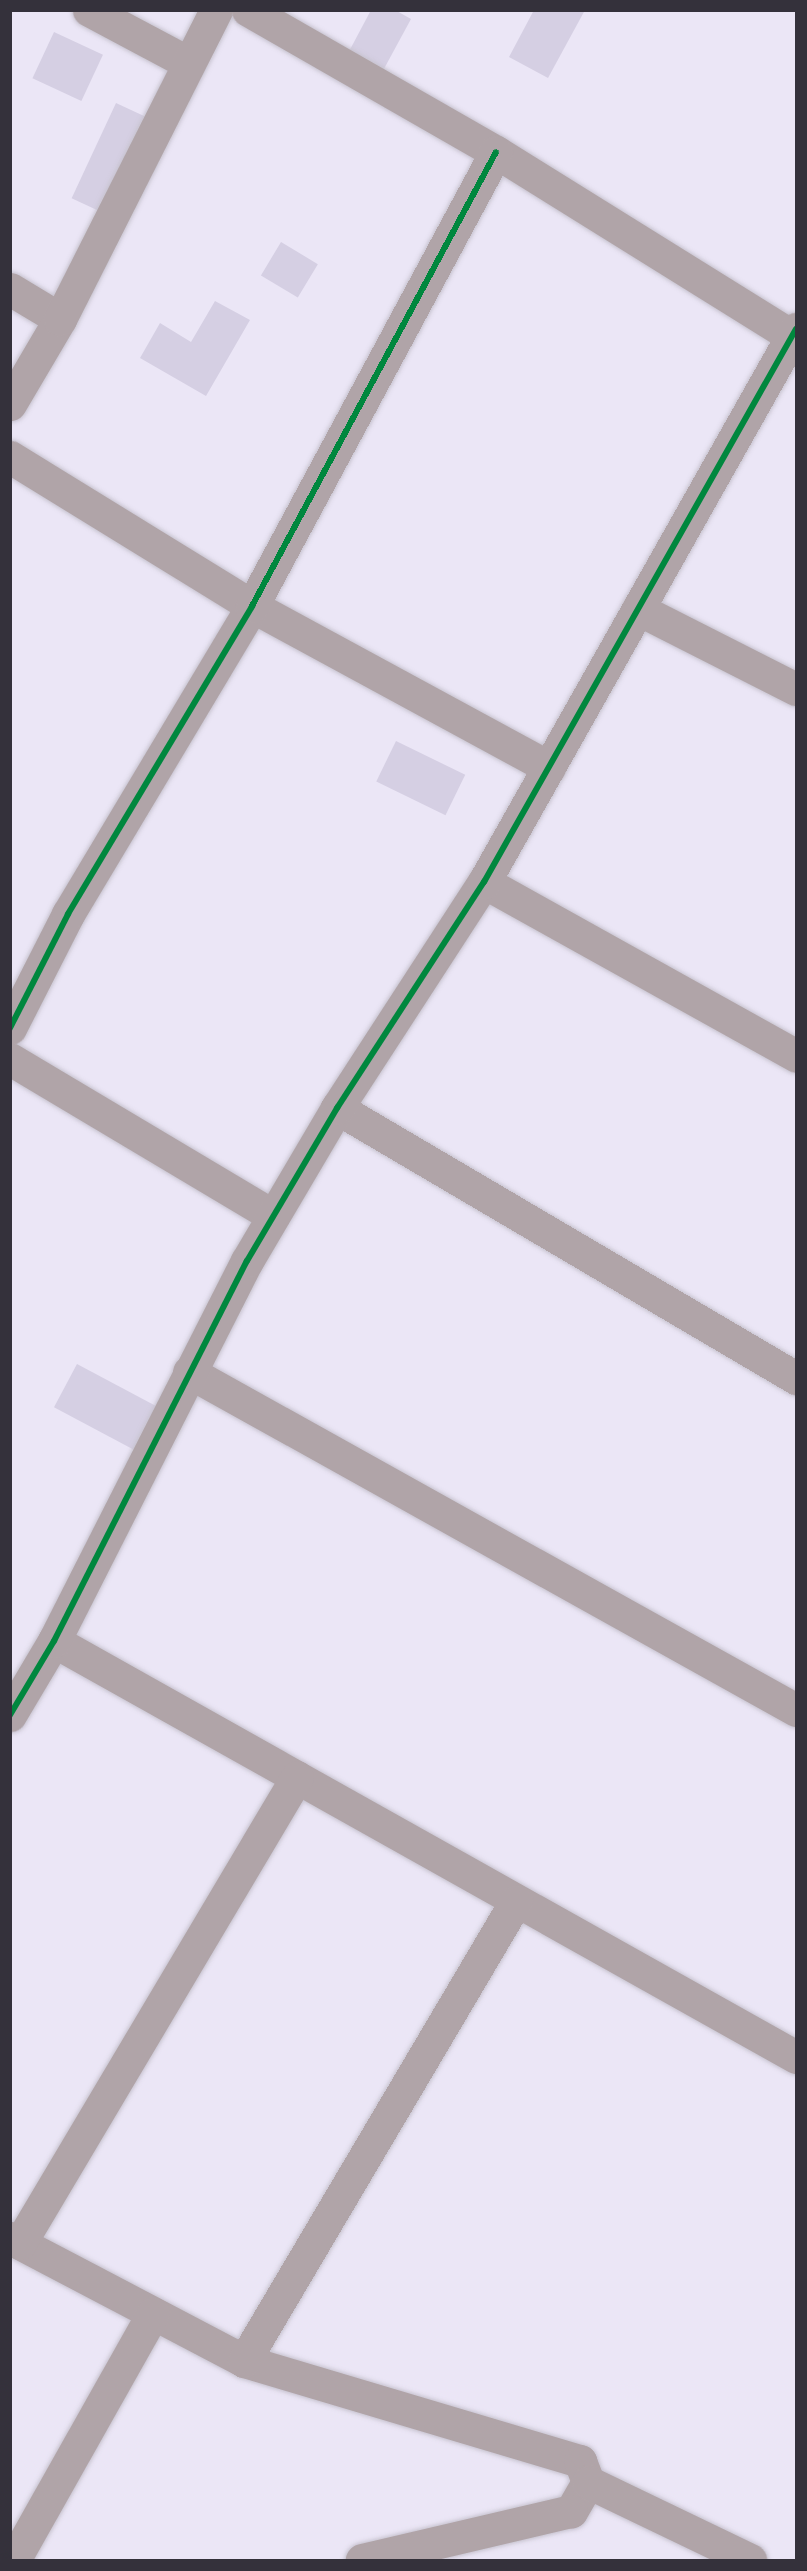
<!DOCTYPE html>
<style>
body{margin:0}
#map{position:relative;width:807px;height:2571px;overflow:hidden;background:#ebe6f6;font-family:"Alegreya Sans",sans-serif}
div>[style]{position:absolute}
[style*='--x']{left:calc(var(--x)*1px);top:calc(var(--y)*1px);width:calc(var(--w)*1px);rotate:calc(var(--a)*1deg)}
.building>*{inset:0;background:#d5cfe3;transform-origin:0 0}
.roads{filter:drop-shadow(0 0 2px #c7c3cf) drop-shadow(0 0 2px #c7c3cf)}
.street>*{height:33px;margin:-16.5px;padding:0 16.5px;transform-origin:16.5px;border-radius:16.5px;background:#b0a4a8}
.cycleway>*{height:6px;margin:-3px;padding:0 3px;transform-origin:3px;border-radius:3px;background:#00873e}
span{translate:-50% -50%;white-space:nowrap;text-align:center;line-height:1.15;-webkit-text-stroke:4.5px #fff;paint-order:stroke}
.frame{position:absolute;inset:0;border:12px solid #34313b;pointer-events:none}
</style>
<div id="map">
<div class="building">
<div style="clip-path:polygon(371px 10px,395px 10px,411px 19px,379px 78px,345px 59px)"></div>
<div style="clip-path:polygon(534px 10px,585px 10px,548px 78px,509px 57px)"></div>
<div style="left:54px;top:32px;width:54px;height:51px;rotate:25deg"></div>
<div style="left:116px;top:103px;width:35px;height:105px;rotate:25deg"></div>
<div style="left:281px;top:242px;width:43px;height:39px;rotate:31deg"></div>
<div style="clip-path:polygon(215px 301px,250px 320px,206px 396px,140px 358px,160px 323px,191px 342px)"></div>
<div style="left:396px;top:741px;width:77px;height:45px;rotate:26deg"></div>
<div style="left:77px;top:1364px;width:91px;height:49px;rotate:28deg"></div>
</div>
<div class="roads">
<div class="street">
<div style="--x:89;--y:10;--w:111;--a:28"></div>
<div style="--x:248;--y:10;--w:286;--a:29.8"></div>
<div style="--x:496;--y:152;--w:354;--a:31.9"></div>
<div style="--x:10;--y:289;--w:58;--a:31"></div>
<div style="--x:10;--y:404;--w:99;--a:-59.5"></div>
<div style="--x:60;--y:319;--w:346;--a:-63.2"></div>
<div style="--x:10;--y:457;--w:284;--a:31.6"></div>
<div style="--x:252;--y:606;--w:338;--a:28.5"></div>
<div style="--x:638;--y:609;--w:177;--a:26.9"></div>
<div style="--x:484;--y:882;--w:357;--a:29.1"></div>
<div style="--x:10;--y:1028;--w:128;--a:-63"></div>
<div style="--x:68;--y:914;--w:359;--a:-59.1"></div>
<div style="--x:252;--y:606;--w:515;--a:-61.74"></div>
<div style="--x:10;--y:1059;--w:306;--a:30.8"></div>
<div style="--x:337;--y:1108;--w:533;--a:30.47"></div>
<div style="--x:189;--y:1372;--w:695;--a:29.11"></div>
<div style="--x:54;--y:1641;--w:851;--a:29.28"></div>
<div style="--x:10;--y:1715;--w:86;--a:-59.3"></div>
<div style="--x:54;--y:1641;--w:426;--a:-63.1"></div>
<div style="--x:247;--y:1261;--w:178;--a:-59.5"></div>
<div style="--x:337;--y:1108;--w:270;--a:-57"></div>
<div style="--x:484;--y:882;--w:635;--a:-60.57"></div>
<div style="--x:10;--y:2238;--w:264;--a:27.7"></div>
<div style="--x:244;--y:2361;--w:351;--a:16.6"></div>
<div style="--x:580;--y:2461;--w:22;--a:69"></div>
<div style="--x:588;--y:2482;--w:34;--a:120"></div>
<div style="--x:571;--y:2511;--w:215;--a:166.8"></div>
<div style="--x:20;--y:2243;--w:542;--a:-59.27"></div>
<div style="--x:244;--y:2361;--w:534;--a:-59.4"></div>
<div style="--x:588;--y:2482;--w:180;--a:25.7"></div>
<div style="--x:14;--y:2560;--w:283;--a:-60.6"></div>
</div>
</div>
<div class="cycleway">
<div style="--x:10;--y:1028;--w:128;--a:-63"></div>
<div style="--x:68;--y:914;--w:359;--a:-59.1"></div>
<div style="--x:252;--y:606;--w:515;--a:-61.74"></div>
<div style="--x:10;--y:1715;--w:86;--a:-59.3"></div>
<div style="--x:54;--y:1641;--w:426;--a:-63.1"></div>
<div style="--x:247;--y:1261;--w:178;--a:-59.5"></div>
<div style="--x:337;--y:1108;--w:270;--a:-57"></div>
<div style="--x:484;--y:882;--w:635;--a:-60.57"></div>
</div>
<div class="frame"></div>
</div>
